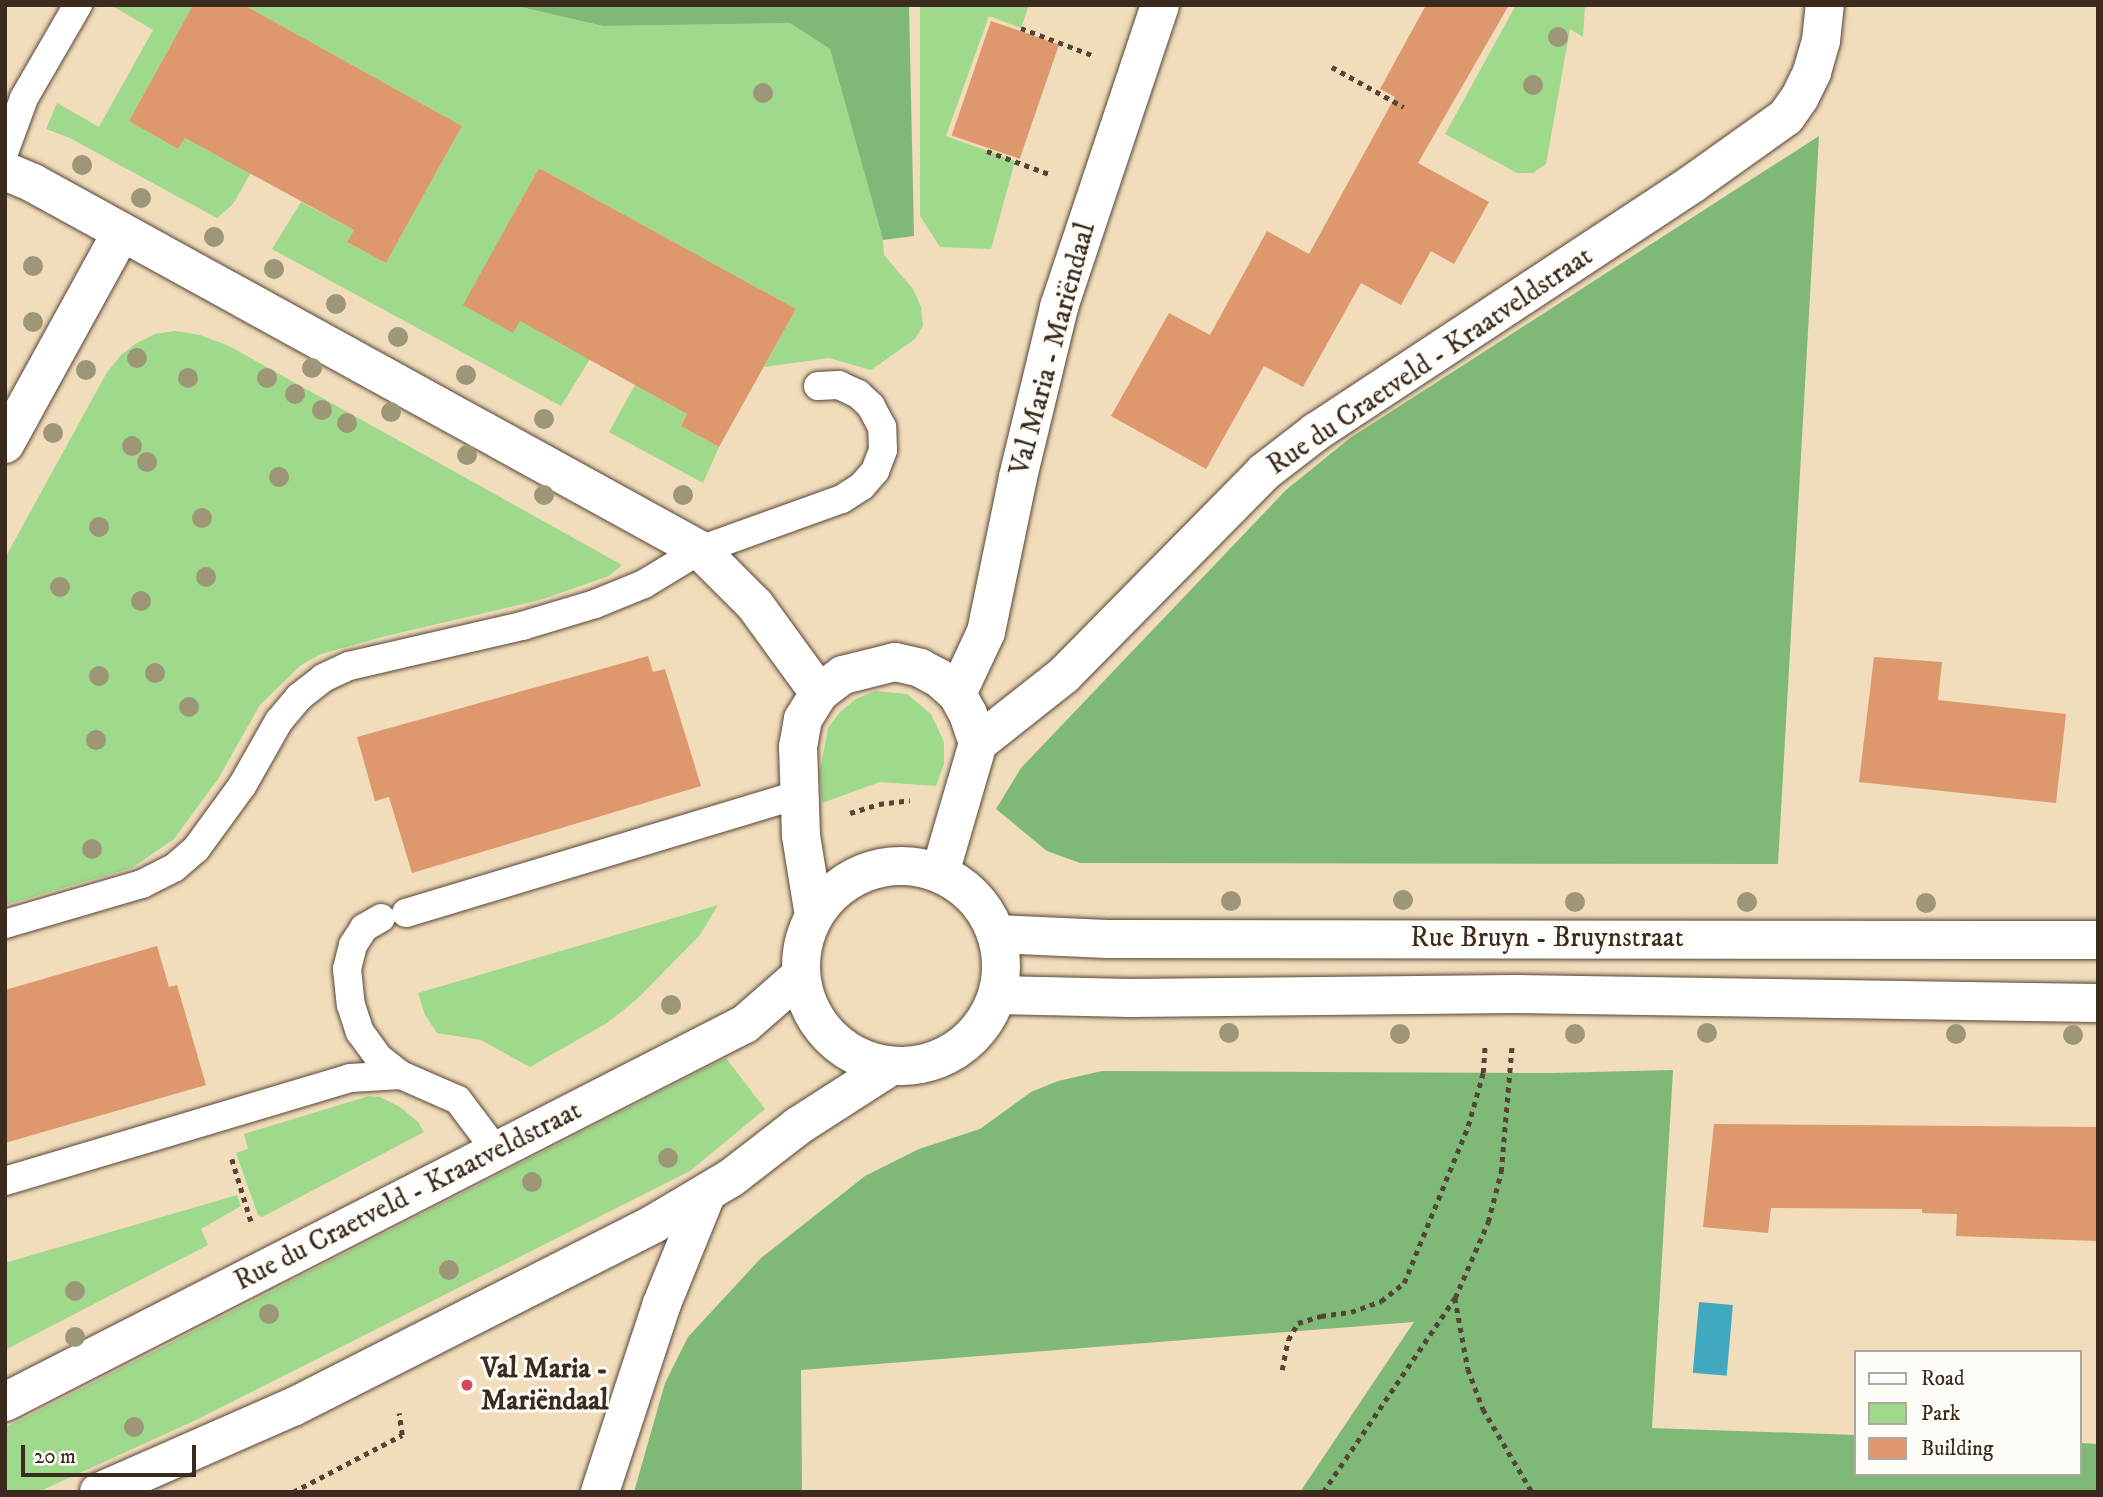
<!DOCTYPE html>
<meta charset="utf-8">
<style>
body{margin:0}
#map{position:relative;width:2103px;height:1497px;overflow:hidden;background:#f1dcbb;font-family:"IM FELL DW Pica",serif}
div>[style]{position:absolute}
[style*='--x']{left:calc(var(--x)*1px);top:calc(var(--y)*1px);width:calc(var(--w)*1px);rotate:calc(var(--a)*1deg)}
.green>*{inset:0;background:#9fd98b}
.forest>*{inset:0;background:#7fb977}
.water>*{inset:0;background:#40a9c0;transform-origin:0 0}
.building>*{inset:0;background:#dd986d;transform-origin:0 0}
.path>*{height:4.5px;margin-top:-2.25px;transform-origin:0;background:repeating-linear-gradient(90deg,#564536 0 5px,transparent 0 10px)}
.roads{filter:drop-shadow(0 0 2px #564536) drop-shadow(0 0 2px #564536)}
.lane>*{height:28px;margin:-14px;padding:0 14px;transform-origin:14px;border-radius:14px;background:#fff}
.street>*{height:38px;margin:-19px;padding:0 19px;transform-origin:19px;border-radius:19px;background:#fff}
.secondary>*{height:38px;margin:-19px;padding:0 19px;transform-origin:19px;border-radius:19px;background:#fff}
.secondary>.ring{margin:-19px;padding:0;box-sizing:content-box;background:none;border:38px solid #fff;border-radius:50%}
.trees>*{width:20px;height:20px;margin:-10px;border-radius:50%;background:#9d9777}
.dots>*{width:19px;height:19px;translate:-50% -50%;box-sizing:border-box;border:4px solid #fdfcf7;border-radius:50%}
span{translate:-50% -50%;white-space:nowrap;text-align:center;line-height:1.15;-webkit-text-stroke:6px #fdfcf7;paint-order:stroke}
.street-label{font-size:28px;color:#3b2a1e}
.poi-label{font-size:28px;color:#3b2a1e;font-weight:700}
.left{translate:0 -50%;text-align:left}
.frame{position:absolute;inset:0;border:7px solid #3b2a1e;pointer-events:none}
.legend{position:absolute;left:1854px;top:1350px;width:228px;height:126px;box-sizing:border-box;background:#fdfcf7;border:2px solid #afa8a0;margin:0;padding:9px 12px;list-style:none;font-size:21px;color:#3b2a1e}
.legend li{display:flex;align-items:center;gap:14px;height:35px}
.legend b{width:35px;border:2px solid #afa8a0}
.scale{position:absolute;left:21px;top:1445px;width:175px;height:32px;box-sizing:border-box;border:4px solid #3b2a1e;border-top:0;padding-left:9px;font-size:21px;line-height:24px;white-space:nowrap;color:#3b2a1e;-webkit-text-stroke:5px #fdfcf7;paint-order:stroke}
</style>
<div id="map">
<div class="green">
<div style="clip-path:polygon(111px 5px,193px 5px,129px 121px,178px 149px,185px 138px,233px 164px,257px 162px,233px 204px,217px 218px,70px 138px,46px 129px,57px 103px,99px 127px,153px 30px)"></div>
<div style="clip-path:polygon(244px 5px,512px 5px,603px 26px,790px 23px,830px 49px,883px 240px,884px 255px,913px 289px,921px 307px,923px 326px,915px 339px,871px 370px,829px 358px,764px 367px,796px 309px,539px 168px,464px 305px,520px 321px,568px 348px,596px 349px,561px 406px,272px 249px,301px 202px,354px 230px,347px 242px,386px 263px,462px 126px)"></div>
<div style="clip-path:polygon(920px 5px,1029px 5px,1021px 28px,989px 16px,946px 136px,1015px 161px,991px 249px,940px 247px,920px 216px)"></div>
<div style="clip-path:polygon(1516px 5px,1585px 5px,1583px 37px,1570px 29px,1546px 164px,1533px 173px,1517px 173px,1445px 134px)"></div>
<div style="clip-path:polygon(175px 331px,200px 335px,229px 346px,622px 565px,609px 576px,540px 600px,386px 636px,321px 654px,301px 665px,260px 705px,218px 779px,174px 839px,132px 868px,5px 905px,5px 558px,106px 374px,121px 355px,137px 343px,155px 334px)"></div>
<div style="clip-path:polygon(635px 385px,687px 414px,681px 426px,719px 447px,703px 483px,609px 432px)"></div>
<div style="clip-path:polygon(875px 691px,907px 694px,931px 714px,944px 742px,944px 764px,936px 786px,880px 782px,822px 803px,820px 771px,828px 728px,840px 712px,856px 699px)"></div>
<div style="clip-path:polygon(718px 905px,700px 935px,636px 1000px,607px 1023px,530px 1067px,481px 1040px,437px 1033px,425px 1015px,418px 993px)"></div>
<div style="clip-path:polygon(726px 1058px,765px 1109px,690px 1171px,196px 1420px,38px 1492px,5px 1492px,5px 1428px)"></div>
<div style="clip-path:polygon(369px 1096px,380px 1097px,400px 1107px,418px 1122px,424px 1132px,262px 1217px,258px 1215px,236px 1153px,248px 1149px,244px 1134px)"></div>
<div style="clip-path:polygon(237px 1195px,241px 1206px,201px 1229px,208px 1245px,5px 1350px,5px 1263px)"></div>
</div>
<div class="forest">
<div style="clip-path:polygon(512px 5px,909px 5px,914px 236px,883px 240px,830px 49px,790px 23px,603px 26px)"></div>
<div style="clip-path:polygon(1819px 136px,1778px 864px,1080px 863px,1047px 851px,996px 809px,1021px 768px,1286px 490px,1350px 438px)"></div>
<div style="clip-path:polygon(1673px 1070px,1652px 1428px,1856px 1435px,1856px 1474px,2080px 1474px,2080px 1443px,2098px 1444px,2098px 1492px,1300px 1492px,1414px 1322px,801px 1370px,802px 1492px,634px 1492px,665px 1383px,688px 1337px,761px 1258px,865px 1176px,919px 1149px,980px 1129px,1031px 1092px,1058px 1081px,1102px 1071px,1552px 1073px)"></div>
</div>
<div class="water">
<div style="left:1699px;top:1302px;width:34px;height:71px;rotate:5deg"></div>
</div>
<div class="building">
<div style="clip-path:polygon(193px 5px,244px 5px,462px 126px,386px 263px,347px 242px,354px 230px,185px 138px,178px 149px,129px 121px)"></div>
<div style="clip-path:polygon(1426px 5px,1509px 5px,1418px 163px,1489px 202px,1454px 264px,1431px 251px,1401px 305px,1361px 283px,1303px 387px,1264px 366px,1206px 469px,1111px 416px,1169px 313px,1210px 335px,1267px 231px,1309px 254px,1395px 97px,1380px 89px)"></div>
<div style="left:991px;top:21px;width:72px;height:121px;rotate:19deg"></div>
<div style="clip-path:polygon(539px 168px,796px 309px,719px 447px,681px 426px,687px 414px,520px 321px,513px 333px,463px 305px)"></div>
<div style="clip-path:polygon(648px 656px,653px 672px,665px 669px,701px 786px,412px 873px,389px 797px,375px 801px,357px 737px)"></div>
<div style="clip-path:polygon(1874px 657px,1942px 662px,1938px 700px,2066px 714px,2056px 803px,1859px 782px)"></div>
<div style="clip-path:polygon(157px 946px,169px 987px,177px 985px,206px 1085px,5px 1143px,5px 990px)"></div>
<div style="clip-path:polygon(1714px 1124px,2098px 1127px,2098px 1241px,1956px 1236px,1957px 1214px,1922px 1213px,1922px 1209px,1771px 1208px,1768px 1233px,1703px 1227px)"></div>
</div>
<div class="path">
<div style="--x:1021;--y:28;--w:76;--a:20.8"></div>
<div style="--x:1332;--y:67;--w:82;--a:29.1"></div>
<div style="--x:987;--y:151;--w:69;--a:20.3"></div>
<div style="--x:850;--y:813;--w:30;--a:-17"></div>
<div style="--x:879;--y:804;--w:31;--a:-7"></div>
<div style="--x:232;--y:1159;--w:65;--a:73"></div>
<div style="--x:1455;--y:1298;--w:72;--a:79.6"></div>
<div style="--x:1468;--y:1369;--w:43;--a:69.4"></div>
<div style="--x:1483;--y:1409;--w:96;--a:59.4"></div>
<div style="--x:1282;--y:1370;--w:31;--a:-79"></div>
<div style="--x:1288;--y:1340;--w:20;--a:-60"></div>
<div style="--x:1298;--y:1323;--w:24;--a:-17"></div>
<div style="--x:1321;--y:1316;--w:30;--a:-8"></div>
<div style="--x:1351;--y:1312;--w:32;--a:-20"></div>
<div style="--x:1381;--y:1301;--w:29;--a:-38"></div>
<div style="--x:1404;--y:1283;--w:170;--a:-67.8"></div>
<div style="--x:1468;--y:1126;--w:55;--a:-74.2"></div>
<div style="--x:1483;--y:1073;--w:29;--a:-86"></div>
<div style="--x:293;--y:1492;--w:123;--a:-27.6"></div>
<div style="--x:402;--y:1435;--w:22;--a:-98"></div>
<div style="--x:1323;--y:1492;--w:235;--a:-55.8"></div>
<div style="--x:1455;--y:1298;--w:83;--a:-66.5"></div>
<div style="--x:1488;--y:1222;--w:52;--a:-75.4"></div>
<div style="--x:1501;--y:1172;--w:129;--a:-85.1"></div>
</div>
<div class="roads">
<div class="lane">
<div style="--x:5;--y:150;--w:55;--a:-69.9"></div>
<div style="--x:24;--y:98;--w:108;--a:-59.9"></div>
<div style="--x:406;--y:913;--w:409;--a:-16.8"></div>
<div style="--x:381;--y:918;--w:20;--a:150"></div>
<div style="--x:364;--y:928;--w:20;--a:123"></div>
<div style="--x:353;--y:945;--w:25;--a:104"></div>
<div style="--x:347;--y:969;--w:36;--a:84"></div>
<div style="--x:351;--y:1005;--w:28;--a:72"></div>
<div style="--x:360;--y:1032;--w:32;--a:54"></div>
<div style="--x:379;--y:1058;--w:28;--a:38"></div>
<div style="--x:401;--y:1075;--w:62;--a:23.7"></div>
<div style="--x:458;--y:1100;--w:65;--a:53.1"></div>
<div style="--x:5;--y:924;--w:143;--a:-16.3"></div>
<div style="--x:142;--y:884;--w:36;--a:-27"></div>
<div style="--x:174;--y:868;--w:29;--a:-41"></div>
<div style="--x:196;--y:849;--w:78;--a:-53.9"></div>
<div style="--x:242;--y:786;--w:75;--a:-60.4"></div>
<div style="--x:279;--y:721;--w:31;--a:-50"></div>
<div style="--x:299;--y:697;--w:31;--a:-38"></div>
<div style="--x:323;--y:678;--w:29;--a:-25"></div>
<div style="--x:349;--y:666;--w:178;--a:-13"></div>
<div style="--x:522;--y:626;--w:76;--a:-16.8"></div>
<div style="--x:595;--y:604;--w:53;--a:-22.2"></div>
<div style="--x:644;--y:584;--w:66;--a:-31.3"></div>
<div style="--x:700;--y:550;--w:151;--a:-19.8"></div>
<div style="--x:842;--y:499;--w:24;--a:-33"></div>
<div style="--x:862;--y:486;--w:20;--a:-49"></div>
<div style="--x:875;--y:471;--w:22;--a:-69"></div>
<div style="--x:883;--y:450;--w:23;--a:-92"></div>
<div style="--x:882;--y:427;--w:24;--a:-118"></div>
<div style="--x:871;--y:406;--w:18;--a:-137"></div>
<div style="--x:858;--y:394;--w:21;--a:-155"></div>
<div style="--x:839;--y:385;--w:21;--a:177"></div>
<div style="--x:5;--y:1181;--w:360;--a:-16.6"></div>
<div style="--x:350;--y:1078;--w:51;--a:-3.4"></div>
</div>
<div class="street">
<div style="--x:5;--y:171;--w:30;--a:23"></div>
<div style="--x:33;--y:183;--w:761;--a:28.82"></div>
<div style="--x:700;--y:550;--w:78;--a:45"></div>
<div style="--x:755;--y:605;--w:109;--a:54"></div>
<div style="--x:5;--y:444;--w:241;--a:-61.2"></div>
<div style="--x:957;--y:694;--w:68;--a:-64.9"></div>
<div style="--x:986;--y:632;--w:158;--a:-78.3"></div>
<div style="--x:1018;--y:477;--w:175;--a:-76.4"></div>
<div style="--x:1059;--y:307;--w:318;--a:-71.5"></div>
<div style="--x:978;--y:743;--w:110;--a:-38.3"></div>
<div style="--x:1064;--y:675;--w:285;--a:-45.4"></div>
<div style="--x:1264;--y:472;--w:66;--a:-37.6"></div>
<div style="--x:1316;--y:432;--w:450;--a:-33.4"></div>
<div style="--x:1692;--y:184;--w:115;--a:-35.5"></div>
<div style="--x:1786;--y:117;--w:24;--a:-55"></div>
<div style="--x:1800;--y:97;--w:28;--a:-64"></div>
<div style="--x:1812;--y:72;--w:32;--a:-74"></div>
<div style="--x:1821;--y:41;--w:36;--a:-84"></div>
<div style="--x:814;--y:916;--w:81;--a:-99.2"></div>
<div style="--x:801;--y:836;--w:89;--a:-91.9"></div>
<div style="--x:798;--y:747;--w:28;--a:-80"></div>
<div style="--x:803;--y:719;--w:31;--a:-58"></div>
<div style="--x:819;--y:693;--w:30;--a:-37"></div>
<div style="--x:843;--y:675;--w:54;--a:-14"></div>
<div style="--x:895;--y:662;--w:26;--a:13"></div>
<div style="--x:920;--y:668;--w:21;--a:28"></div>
<div style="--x:939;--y:678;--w:24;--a:42"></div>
<div style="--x:957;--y:694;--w:23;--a:61"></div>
<div style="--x:968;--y:714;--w:31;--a:71"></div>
<div style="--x:978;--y:743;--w:135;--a:106.3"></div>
<div style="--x:600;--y:1492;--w:196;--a:-71.8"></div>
<div style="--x:661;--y:1306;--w:120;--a:-67.9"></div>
</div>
<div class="secondary">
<div class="ring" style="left:801px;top:866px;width:162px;height:162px"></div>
<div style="--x:996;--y:934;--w:111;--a:2.6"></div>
<div style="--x:1107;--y:939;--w:991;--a:0.06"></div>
<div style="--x:997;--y:995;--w:133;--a:1.3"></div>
<div style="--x:1130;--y:998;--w:386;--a:-0.6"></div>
<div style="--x:1516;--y:994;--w:582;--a:0.89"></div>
<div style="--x:5;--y:1402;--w:831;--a:-27.06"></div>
<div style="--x:745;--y:1024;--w:74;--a:-41.2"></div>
<div style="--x:99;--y:1492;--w:212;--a:-23.7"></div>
<div style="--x:293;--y:1407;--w:406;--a:-26.9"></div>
<div style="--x:655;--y:1223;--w:88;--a:-30.6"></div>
<div style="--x:731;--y:1178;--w:85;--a:-37.8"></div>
<div style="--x:798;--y:1126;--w:109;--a:-32.7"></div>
</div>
</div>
<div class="trees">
<div style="left:1558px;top:37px"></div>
<div style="left:1533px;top:85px"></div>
<div style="left:763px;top:93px"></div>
<div style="left:82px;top:165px"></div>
<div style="left:141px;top:198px"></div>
<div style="left:214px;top:237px"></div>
<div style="left:33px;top:266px"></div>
<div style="left:274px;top:269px"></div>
<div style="left:336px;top:304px"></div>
<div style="left:33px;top:322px"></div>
<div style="left:398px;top:337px"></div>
<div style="left:137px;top:358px"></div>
<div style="left:312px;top:368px"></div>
<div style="left:86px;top:370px"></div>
<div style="left:466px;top:375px"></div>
<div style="left:188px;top:378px"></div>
<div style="left:267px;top:378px"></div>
<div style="left:295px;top:394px"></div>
<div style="left:322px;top:410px"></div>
<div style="left:391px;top:412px"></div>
<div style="left:544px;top:419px"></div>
<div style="left:347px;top:423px"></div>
<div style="left:53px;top:433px"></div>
<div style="left:132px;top:446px"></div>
<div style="left:467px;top:455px"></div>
<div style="left:147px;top:462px"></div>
<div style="left:279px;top:477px"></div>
<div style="left:544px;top:495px"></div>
<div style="left:683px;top:495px"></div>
<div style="left:202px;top:518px"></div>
<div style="left:99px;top:527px"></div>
<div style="left:206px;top:577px"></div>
<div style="left:60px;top:587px"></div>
<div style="left:141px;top:601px"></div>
<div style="left:155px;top:673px"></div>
<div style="left:99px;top:676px"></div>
<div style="left:189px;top:707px"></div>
<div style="left:96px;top:740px"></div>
<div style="left:92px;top:849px"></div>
<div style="left:1403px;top:900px"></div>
<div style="left:1231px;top:901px"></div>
<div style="left:1575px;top:902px"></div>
<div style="left:1747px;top:902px"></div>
<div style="left:1926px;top:903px"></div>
<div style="left:671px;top:1005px"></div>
<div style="left:1229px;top:1033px"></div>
<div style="left:1707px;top:1033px"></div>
<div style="left:1400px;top:1034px"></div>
<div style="left:1575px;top:1034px"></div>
<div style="left:1956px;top:1034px"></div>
<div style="left:2073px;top:1035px"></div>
<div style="left:668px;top:1158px"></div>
<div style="left:532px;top:1182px"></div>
<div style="left:449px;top:1270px"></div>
<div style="left:75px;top:1291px"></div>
<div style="left:269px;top:1314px"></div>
<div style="left:75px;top:1337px"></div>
<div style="left:134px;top:1427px"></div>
</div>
<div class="dots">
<div style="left:467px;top:1385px;background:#d1495b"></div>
</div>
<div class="street-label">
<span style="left:1053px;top:349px;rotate:-75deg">Val Maria - Mariëndaal</span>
<span style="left:1430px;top:361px;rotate:-34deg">Rue du Craetveld - Kraatveldstraat</span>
<span style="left:1547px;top:938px">Rue Bruyn - Bruynstraat</span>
<span style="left:408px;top:1196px;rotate:-27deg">Rue du Craetveld - Kraatveldstraat</span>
</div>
<div class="poi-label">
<span class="left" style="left:481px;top:1385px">Val Maria -<br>Mariëndaal</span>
</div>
<div class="frame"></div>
<ul class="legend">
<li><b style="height:9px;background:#fff"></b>Road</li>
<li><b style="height:19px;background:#9fd98b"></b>Park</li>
<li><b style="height:19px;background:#dd986d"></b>Building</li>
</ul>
<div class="scale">20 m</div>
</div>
